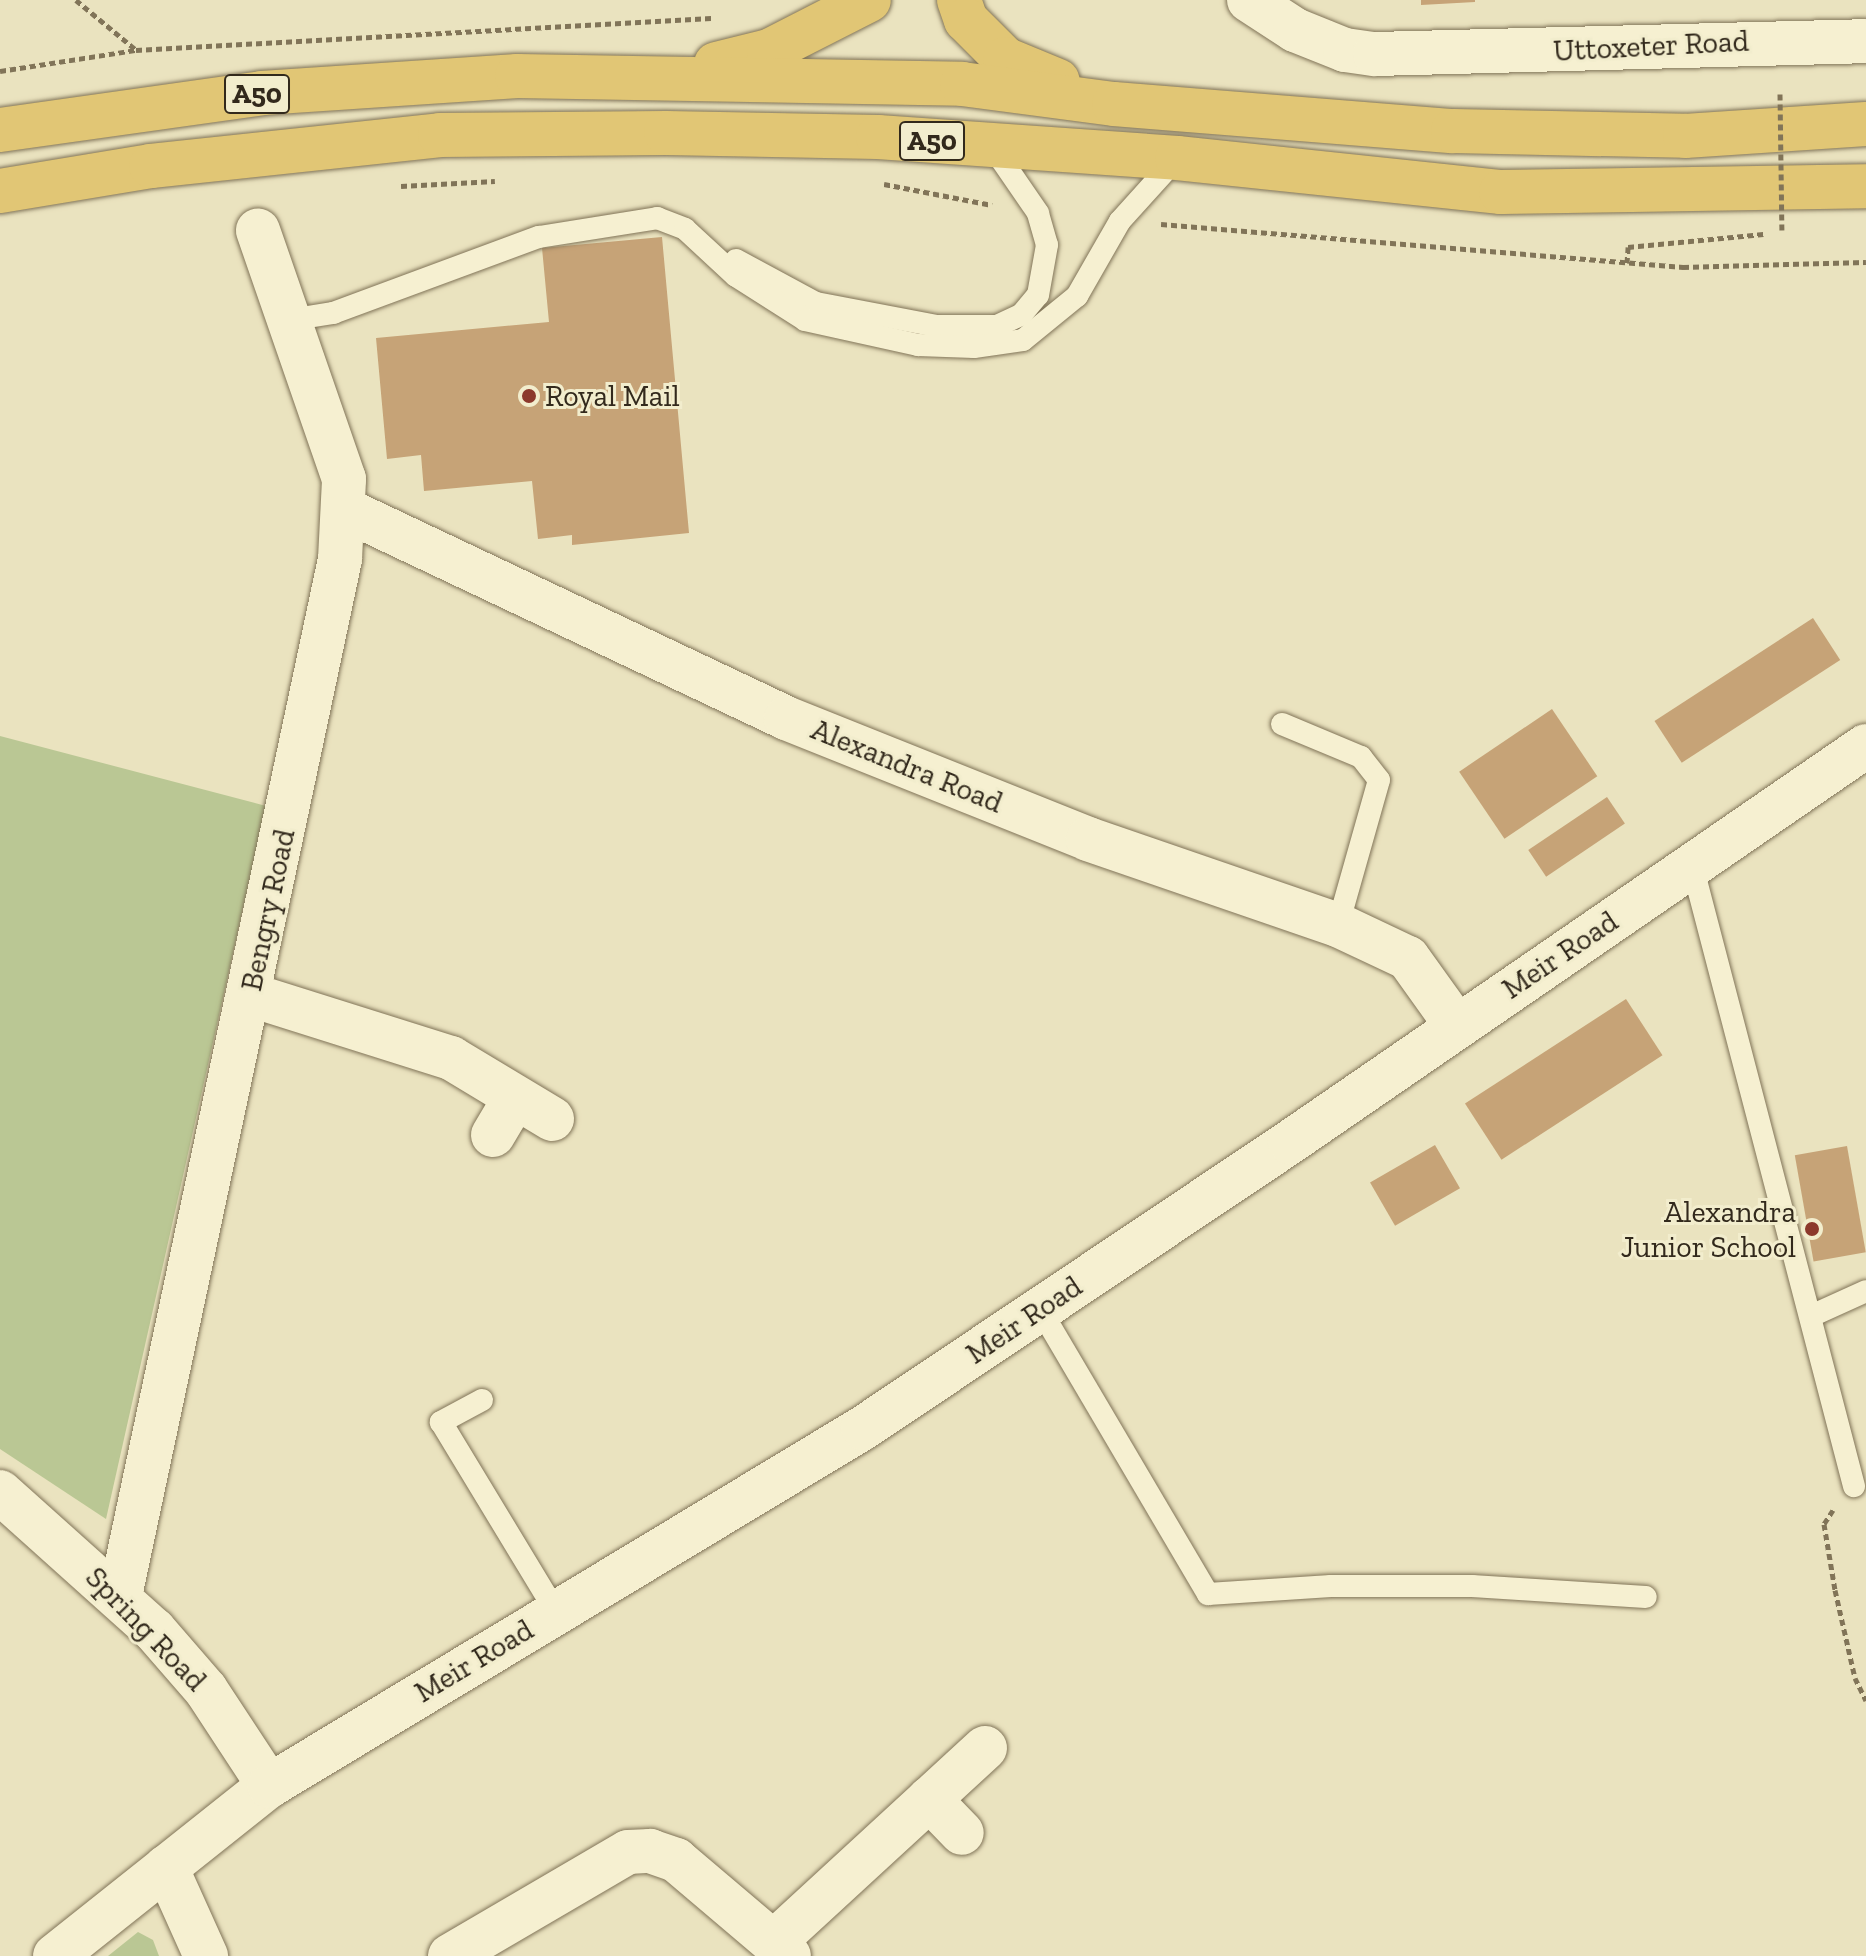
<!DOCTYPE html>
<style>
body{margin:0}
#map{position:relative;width:1866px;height:1956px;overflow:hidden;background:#eae3bf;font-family:"Zilla Slab",serif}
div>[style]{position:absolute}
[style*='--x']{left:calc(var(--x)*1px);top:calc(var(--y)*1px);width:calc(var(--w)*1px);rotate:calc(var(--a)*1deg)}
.green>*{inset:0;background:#bac794}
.building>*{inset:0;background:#c6a377;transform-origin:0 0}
.path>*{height:5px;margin-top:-2.5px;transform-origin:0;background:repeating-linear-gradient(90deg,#817458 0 6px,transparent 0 10px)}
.roads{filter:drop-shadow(0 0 2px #817458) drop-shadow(0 0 2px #817458)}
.service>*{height:22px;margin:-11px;padding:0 11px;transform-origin:11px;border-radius:11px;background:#f6f0d1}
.minor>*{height:44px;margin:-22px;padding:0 22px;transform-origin:22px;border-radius:22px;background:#f6f0d1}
.tertiary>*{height:44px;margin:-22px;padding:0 22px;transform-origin:22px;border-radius:22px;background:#f6f0d1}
.trunk>*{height:44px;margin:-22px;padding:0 22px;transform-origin:22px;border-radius:22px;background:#e1c675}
.path-bridge>*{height:5px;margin-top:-2.5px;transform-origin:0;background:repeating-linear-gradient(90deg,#817458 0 6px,transparent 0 10px)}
.dots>*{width:22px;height:22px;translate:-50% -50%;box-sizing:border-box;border:4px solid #f2edcd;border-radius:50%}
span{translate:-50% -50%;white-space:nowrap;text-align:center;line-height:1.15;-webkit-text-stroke:6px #f2edcd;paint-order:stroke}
.shield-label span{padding:2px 6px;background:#f2edcd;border:2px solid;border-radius:6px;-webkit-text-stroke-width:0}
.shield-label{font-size:28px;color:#32291c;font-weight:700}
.street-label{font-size:30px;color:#32291c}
.poi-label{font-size:30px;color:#32291c}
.left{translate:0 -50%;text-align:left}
.right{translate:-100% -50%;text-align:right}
</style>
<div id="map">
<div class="green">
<div style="clip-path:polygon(0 736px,266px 806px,106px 1519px,0 1449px)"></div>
<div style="clip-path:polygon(138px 1932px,153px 1940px,159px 1956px,108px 1956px)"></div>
</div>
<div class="building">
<div style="clip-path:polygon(1421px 0,1475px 0,1475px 2px,1421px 5px)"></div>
<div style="clip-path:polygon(662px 237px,689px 533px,572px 545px,572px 535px,538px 539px,532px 481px,424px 491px,421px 455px,387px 459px,376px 338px,549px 322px,542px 248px)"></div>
<div style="left:1813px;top:618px;width:50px;height:189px;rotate:57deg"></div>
<div style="left:1552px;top:709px;width:81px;height:112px;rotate:56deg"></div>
<div style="left:1607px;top:797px;width:32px;height:95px;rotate:56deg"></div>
<div style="left:1626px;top:999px;width:67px;height:192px;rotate:57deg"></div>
<div style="left:1435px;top:1145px;width:50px;height:75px;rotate:60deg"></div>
<div style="left:1847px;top:1146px;width:108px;height:53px;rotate:80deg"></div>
</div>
<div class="path">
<div style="--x:76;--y:0;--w:77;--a:39.7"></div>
<div style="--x:0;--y:71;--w:138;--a:-8.8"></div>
<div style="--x:136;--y:50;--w:576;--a:-3.19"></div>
<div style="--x:884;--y:184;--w:110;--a:11"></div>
<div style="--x:401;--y:186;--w:94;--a:-3"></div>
<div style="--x:1161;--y:224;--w:524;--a:4.71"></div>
<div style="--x:1683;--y:267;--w:183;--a:-1.6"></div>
<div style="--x:1627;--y:263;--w:16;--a:-86"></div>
<div style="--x:1628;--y:247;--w:136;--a:-5.5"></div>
<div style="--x:1833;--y:1510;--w:17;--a:123"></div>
<div style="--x:1824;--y:1524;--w:67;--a:80.5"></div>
<div style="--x:1835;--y:1590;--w:90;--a:77.2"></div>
<div style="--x:1855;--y:1678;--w:25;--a:64"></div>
</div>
<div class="roads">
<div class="service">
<div style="--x:736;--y:260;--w:91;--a:28.3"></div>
<div style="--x:816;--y:303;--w:123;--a:10.8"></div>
<div style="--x:937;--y:326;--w:60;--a:0"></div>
<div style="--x:997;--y:326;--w:26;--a:-25"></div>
<div style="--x:1021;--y:315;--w:26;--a:-50"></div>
<div style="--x:1038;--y:295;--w:51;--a:-79.8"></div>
<div style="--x:1047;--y:245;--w:33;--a:-106"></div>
<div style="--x:1038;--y:213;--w:81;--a:-124.5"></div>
<div style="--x:289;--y:320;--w:45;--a:-9"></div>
<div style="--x:333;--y:313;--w:220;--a:-20.3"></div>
<div style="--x:539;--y:237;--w:120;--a:-9.1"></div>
<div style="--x:657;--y:218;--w:30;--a:21"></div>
<div style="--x:685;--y:229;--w:69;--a:42.7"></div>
<div style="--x:736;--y:276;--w:82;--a:32.5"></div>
<div style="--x:805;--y:320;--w:116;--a:12.5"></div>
<div style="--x:918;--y:345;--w:56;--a:2"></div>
<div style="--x:974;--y:347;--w:49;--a:-8.1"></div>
<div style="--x:1023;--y:340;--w:70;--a:-39.2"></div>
<div style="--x:1077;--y:296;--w:86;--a:-60.2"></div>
<div style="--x:1120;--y:221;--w:84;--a:-47.9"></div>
<div style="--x:1282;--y:724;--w:86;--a:22.7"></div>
<div style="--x:1361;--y:757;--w:29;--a:52"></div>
<div style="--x:1379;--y:780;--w:151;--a:105.8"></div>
<div style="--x:1692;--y:865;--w:642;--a:75.38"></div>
<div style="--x:1040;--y:1309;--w:331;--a:59.5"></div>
<div style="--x:1208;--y:1594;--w:123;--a:-3.7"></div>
<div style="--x:1331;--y:1586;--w:141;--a:0"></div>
<div style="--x:1472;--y:1586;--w:174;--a:3.6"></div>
<div style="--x:1811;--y:1316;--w:60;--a:-24.4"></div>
<div style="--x:482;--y:1400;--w:47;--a:151.8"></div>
<div style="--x:441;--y:1422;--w:222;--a:58.8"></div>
</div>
<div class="minor">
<div style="--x:1249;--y:0;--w:55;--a:33.1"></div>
<div style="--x:1295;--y:30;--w:54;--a:21.8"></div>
<div style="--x:1345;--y:50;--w:30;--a:8"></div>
<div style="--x:1375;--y:54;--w:491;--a:-1.5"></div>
<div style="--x:344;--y:509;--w:489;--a:25.3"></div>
<div style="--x:786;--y:718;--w:325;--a:21.8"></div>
<div style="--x:1088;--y:839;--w:264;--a:19"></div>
<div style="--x:1338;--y:925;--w:77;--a:25.2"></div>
<div style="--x:1408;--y:958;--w:82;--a:54.4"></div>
<div style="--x:251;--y:995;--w:210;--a:17.5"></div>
<div style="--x:451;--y:1058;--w:118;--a:31.1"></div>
<div style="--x:493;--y:1135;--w:43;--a:-59.3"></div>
<div style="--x:0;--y:1492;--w:207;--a:41.9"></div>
<div style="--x:154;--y:1630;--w:79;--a:49.1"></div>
<div style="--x:206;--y:1690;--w:115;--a:56.7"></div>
<div style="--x:120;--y:1596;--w:1060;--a:-78.02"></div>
<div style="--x:340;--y:559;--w:80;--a:-87.1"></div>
<div style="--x:344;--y:479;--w:263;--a:-109.1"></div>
<div style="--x:929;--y:1799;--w:47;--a:45.9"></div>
<div style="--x:166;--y:1867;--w:98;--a:65.8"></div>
<div style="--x:773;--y:1943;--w:288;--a:-42.6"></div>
<div style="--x:450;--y:1956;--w:206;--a:-30.3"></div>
<div style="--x:628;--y:1852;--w:22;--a:-3"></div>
<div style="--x:650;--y:1851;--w:28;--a:19"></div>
<div style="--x:676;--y:1860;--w:148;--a:40.3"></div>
</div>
<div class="tertiary">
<div style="--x:55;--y:1956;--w:273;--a:-38.5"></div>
<div style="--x:269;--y:1786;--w:694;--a:-31.08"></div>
<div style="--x:863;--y:1428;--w:514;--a:-33.81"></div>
<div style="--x:1290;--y:1142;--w:699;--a:-34.51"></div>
</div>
<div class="trunk">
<div style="--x:959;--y:0;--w:21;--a:71"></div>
<div style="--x:966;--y:20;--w:55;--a:45"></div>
<div style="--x:1005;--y:59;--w:57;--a:22.5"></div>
<div style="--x:716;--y:64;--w:55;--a:-13.8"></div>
<div style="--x:769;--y:51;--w:112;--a:-27"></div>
<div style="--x:0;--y:130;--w:265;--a:-8"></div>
<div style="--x:262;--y:93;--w:256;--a:-3.8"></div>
<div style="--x:517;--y:76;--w:445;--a:1"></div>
<div style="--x:962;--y:84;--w:153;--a:7.5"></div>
<div style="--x:1114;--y:104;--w:340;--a:4.6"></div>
<div style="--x:1453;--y:131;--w:232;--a:1.2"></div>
<div style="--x:1685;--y:136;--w:181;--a:-3.8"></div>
<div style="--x:0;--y:191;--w:153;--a:-9.4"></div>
<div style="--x:151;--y:166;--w:291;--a:-6.1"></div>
<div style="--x:440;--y:135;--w:226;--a:-0.5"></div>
<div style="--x:666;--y:133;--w:212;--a:1.1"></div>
<div style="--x:878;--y:137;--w:300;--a:4"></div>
<div style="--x:1177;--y:158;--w:326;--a:6"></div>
<div style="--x:1501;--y:192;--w:365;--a:-0.9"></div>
</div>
</div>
<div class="path-bridge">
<div style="--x:1780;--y:94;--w:138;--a:89.2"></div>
</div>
<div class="dots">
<div style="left:529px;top:396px;background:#8c392c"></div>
<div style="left:1812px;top:1229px;background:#8c392c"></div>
</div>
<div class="shield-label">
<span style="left:257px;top:94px">A50</span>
<span style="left:932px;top:141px">A50</span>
</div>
<div class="street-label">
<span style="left:1651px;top:46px;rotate:-3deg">Uttoxeter Road</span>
<span style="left:907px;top:766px;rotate:22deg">Alexandra Road</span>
<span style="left:268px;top:910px;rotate:-78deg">Bengry Road</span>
<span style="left:1560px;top:955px;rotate:-34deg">Meir Road</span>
<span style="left:1024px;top:1320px;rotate:-34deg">Meir Road</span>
<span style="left:146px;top:1629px;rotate:46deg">Spring Road</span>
<span style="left:474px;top:1661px;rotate:-31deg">Meir Road</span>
</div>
<div class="poi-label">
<span class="left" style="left:545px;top:396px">Royal Mail</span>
<span class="right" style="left:1796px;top:1229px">Alexandra<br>Junior School</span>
</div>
</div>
